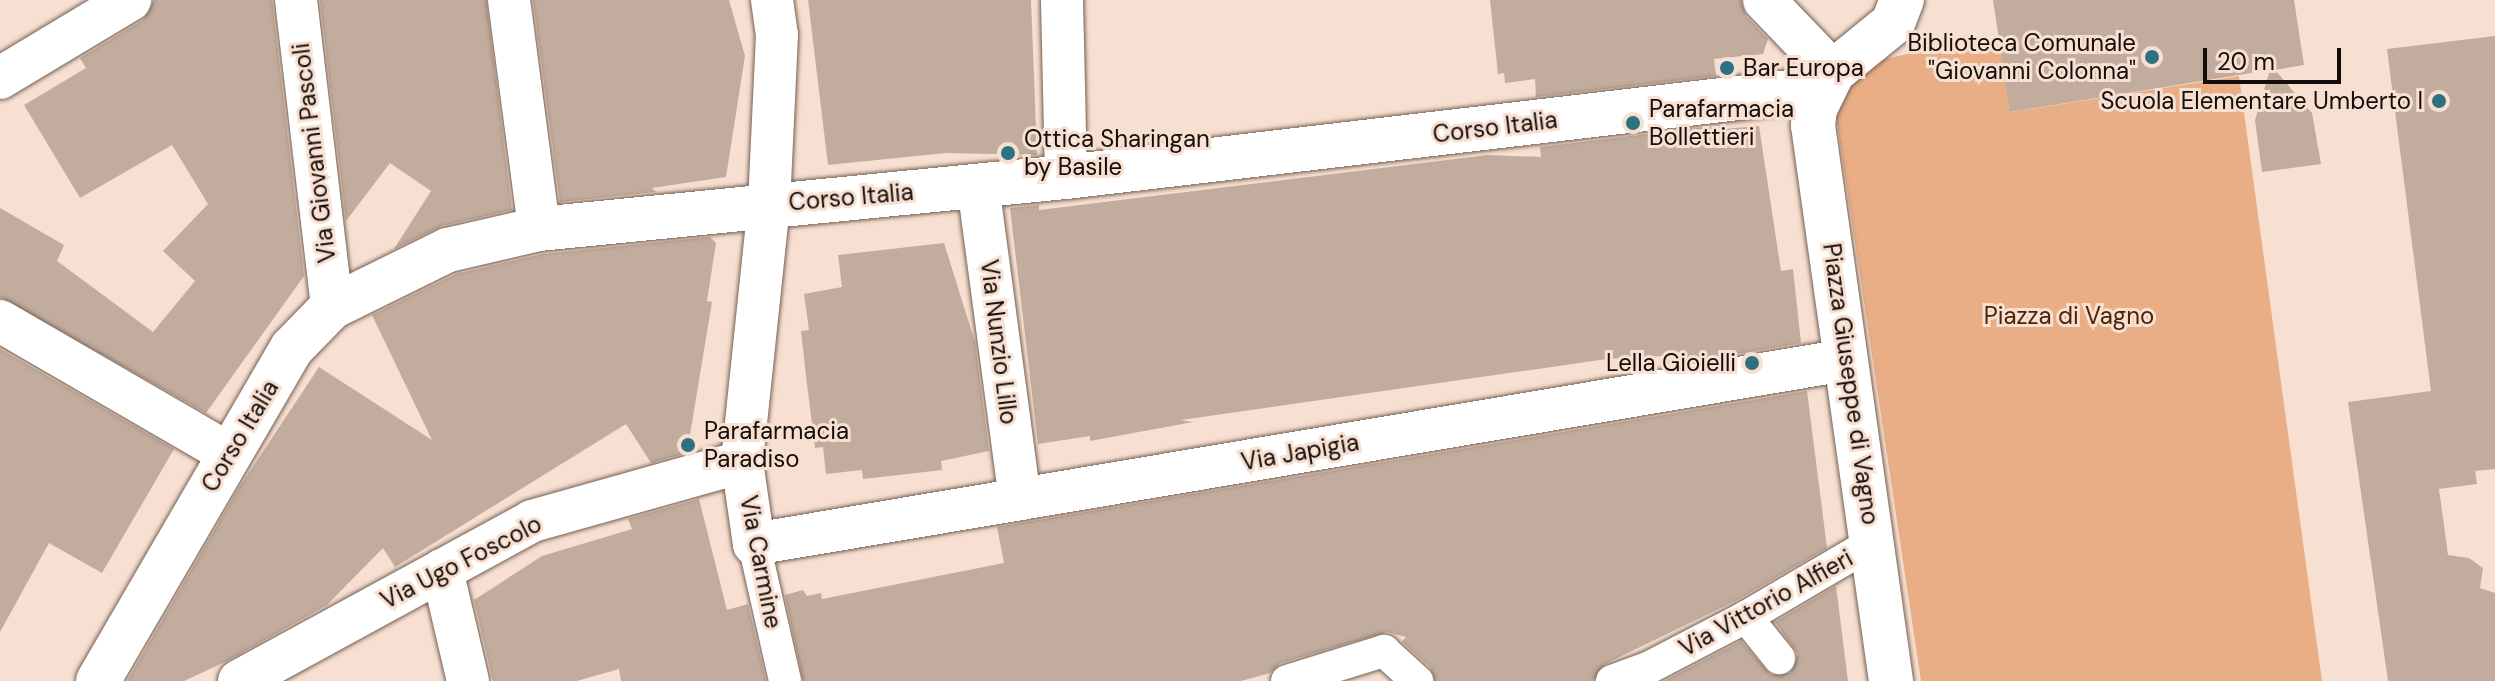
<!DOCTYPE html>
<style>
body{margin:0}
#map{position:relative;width:2495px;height:681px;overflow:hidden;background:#f7e0d1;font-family:"DM Sans",sans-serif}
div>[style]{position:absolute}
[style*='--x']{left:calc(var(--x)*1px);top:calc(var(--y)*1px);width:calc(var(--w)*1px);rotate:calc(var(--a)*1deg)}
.green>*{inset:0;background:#eaae86}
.building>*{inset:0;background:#c2ac9e}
.roads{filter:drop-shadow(0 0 2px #746053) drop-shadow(0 0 2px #746053)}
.pedestrian>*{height:32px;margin:-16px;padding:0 16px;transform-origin:16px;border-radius:16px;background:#fff}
.minor>*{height:42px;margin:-21px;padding:0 21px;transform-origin:21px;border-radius:21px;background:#fff}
.secondary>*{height:44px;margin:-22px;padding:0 22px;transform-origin:22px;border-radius:22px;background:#fff}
.dots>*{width:22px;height:22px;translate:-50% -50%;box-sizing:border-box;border:4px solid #f7e0d1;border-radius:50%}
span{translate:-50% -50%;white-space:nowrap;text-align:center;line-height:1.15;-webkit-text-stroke:6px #f7e0d1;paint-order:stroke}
.poi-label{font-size:24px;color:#150d09}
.right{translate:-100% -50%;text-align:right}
.left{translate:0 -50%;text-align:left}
.street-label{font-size:24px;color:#150d09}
.park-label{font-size:24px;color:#4b2404}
.scale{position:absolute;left:2203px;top:48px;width:138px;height:36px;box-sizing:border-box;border:4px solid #150d09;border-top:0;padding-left:10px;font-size:24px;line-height:28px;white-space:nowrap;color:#150d09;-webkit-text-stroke:6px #f7e0d1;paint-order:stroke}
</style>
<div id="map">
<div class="green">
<div style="clip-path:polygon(1933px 48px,2001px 48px,2011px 112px,2239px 76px,2322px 681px,1921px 681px,1834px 102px,1864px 64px)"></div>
</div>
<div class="building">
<div style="clip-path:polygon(154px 0,272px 0,304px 276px,206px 413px,0 297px,0 208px,64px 245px,57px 261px,153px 332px,195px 281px,163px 251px,208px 204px,172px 145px,80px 198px,24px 105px,86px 68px,80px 58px,143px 20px)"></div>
<div style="clip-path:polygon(320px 0,486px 0,512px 210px,442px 226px,394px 249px,431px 191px,390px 163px,346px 221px)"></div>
<div style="clip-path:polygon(533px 0,729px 0,745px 56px,726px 177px,652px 188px,656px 192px,560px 202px)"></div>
<div style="clip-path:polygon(808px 0,1031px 0,1037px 155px,946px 153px,828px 165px)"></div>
<div style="clip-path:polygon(1490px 0,1741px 0,1746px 16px,1768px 39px,1763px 54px,1714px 59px,1716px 76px,1536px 97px,1535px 79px,1505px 83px,1504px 73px,1498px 74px)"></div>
<div style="clip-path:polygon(1993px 0,2294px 0,2304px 65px,2275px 70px,2312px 113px,2321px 164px,2262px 172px,2255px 120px,2270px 70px,2010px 112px)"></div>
<div style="clip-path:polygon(2495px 36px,2495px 469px,2475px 471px,2477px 484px,2439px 489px,2448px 555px,2469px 558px,2483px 568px,2480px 588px,2495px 593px,2495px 681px,2388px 681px,2348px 402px,2431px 391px,2387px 49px)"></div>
<div style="clip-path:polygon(1723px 125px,1723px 129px,1759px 126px,1781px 271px,1793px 269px,1801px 343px,1667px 366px,1665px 356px,1607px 359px,1181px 420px,1193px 422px,1090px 441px,1090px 436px,1038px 444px,1010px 208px,1039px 205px,1039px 210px,1488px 155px,1541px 157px,1540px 147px)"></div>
<div style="clip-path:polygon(710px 237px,716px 243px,707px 301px,712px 302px,687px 453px,651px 463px,626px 424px,395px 567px,383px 548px,327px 605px,227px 661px,184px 681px,127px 681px,240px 486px,319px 367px,432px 440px,372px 315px,456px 274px,543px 254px)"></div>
<div style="clip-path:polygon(944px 243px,975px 342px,989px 451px,941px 461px,942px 470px,863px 479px,862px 470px,826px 474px,823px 447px,815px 448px,806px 376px,801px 331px,809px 330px,804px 294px,842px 287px,838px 255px)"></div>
<div style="clip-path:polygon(0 349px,174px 449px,102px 573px,49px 543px,0 632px)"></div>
<div style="clip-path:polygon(1807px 391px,1827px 548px,1737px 600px,1605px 664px,1593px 681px,1435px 681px,1430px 667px,1402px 642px,1406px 637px,1387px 632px,1281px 663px,1270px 673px,1241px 681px,803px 681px,785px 595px,803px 590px,807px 596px,821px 593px,822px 599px,1004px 563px,997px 527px)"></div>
<div style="clip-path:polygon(699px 499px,727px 610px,748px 604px,766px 681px,621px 681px,619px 669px,577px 681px,493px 681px,474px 600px,542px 556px,632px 529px,628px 519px)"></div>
<div style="clip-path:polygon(1836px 586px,1848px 681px,1664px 681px,1741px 641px,1771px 675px,1790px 673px,1798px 654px,1775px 622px)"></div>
</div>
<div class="roads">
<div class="pedestrian">
<div style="--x:754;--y:544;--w:140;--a:77.2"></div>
<div style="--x:1746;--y:617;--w:53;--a:51.2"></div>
<div style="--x:1287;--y:681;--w:102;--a:-17.2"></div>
<div style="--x:1384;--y:651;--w:45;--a:42.3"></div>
<div style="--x:1612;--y:681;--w:40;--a:-20.2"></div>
<div style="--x:1650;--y:667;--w:108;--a:-27.5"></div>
<div style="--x:1746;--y:617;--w:148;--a:-30.4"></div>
</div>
<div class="minor">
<div style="--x:296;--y:0;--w:309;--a:83.3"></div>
<div style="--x:509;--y:0;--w:231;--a:82.5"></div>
<div style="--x:772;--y:0;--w:35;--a:82"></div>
<div style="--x:777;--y:35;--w:169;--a:92.7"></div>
<div style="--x:769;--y:204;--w:259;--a:96"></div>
<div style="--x:742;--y:462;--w:83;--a:81.7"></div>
<div style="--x:754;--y:544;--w:1106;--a:-9.57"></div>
<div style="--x:1062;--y:0;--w:177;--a:88.7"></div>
<div style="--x:1764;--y:0;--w:100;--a:46.2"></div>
<div style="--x:0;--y:78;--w:152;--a:-31"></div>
<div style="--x:978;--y:185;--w:317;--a:82.4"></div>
<div style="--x:0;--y:321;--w:263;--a:30.1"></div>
<div style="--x:442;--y:570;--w:114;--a:76.8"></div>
<div style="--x:239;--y:681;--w:334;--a:-28.6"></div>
<div style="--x:532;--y:521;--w:218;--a:-15.7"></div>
</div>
<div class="secondary">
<div style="--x:98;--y:681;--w:385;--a:-59.8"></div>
<div style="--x:292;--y:348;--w:57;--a:-45.7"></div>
<div style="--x:332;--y:307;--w:129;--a:-26.2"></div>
<div style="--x:448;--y:250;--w:93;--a:-13"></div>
<div style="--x:539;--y:229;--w:530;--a:-5.64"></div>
<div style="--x:1066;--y:177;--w:763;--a:-6.7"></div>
<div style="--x:1891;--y:681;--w:561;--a:-97.99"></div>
<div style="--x:1813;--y:125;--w:16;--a:-83"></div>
<div style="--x:1815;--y:109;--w:41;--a:-64.1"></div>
<div style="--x:1833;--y:72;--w:77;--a:-39.2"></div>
<div style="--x:1893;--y:23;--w:25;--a:-69"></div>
</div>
</div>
<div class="dots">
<div style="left:2152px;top:57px;background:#2d7281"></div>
<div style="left:1727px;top:68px;background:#2d7281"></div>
<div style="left:2439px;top:101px;background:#2d7281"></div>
<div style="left:1633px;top:123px;background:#2d7281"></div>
<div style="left:1008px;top:153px;background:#2d7281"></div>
<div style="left:1752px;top:363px;background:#2d7281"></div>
<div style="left:688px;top:445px;background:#2d7281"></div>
</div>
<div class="poi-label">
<span class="right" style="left:2136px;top:57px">Biblioteca Comunale<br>"Giovanni Colonna"</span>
<span class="left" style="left:1743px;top:68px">Bar Europa</span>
<span class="right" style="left:2423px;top:101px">Scuola Elementare Umberto I</span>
<span class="left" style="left:1649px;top:123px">Parafarmacia<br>Bollettieri</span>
<span class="left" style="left:1024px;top:153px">Ottica Sharingan<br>by Basile</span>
<span class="right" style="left:1736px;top:363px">Lella Gioielli</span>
<span class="left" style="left:704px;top:445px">Parafarmacia<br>Paradiso</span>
</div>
<div class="street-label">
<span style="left:1495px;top:127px;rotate:-7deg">Corso Italia</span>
<span style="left:314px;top:153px;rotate:-97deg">Via Giovanni Pascoli</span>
<span style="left:851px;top:197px;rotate:-5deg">Corso Italia</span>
<span style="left:999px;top:342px;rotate:83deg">Via Nunzio Lillo</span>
<span style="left:1851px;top:384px;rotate:82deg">Piazza Giuseppe di Vagno</span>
<span style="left:240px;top:436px;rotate:-59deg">Corso Italia</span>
<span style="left:1300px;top:452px;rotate:-10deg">Via Japigia</span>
<span style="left:461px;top:562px;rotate:-27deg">Via Ugo Foscolo</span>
<span style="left:761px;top:562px;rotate:79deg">Via Carmine</span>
<span style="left:1766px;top:603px;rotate:-29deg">Via Vittorio Alfieri</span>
</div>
<div class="park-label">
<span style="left:2069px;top:316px">Piazza di Vagno</span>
</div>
<div class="scale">20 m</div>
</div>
